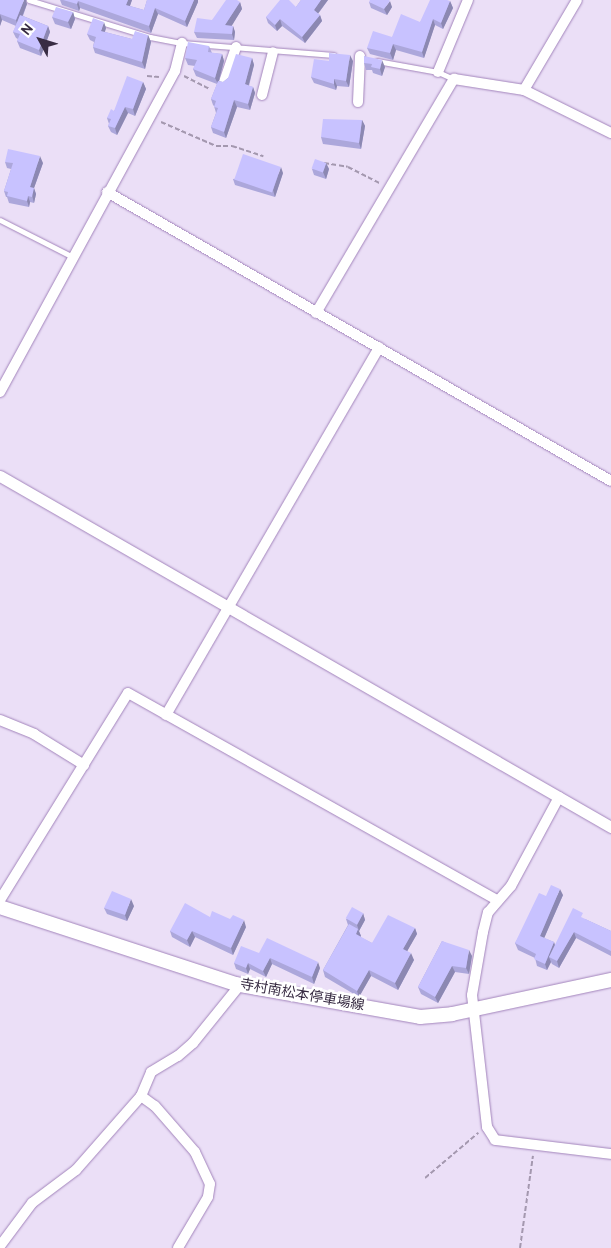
<!DOCTYPE html>
<meta charset="utf-8">
<style>
body{margin:0}
#map{position:relative;width:611px;height:1248px;overflow:hidden;background:#ebdff7;font-family:Overpass,"Noto Sans JP",sans-serif}
div>[style]{position:absolute}
[style*='--x']{left:calc(var(--x)*1px);top:calc(var(--y)*1px);width:calc(var(--w)*1px);rotate:calc(var(--a)*1deg)}
.path>*{height:2px;margin-top:-1px;transform-origin:0;background:repeating-linear-gradient(90deg,#a498af 0 5px,transparent 0 7.5px)}
.roads{filter:drop-shadow(0 0 1px #a284bb) drop-shadow(0 0 1px #a284bb)}
.service>*{height:5px;margin:-2.5px;padding:0 2.5px;transform-origin:2.5px;border-radius:2.5px;background:#fff}
.minor>*{height:10px;margin:-5px;padding:0 5px;transform-origin:5px;border-radius:5px;background:#fff}
.tertiary>*{height:11px;margin:-5.5px;padding:0 5.5px;transform-origin:5.5px;border-radius:5.5px;background:#fff}
.secondary>*{height:14px;margin:-7px;padding:0 7px;transform-origin:7px;border-radius:7px;background:#fff}
.wall>*{inset:0;background:#aca7db}
.shaded-wall>*{inset:0;background:#8c88b2}
.building>*{inset:0;background:#c8c2ff;transform-origin:0 0}
span{translate:-50% -50%;white-space:nowrap;text-align:center;line-height:1.15;-webkit-text-stroke:5px #fff;paint-order:stroke}
.street-label{font-size:14px;color:#382c43}
.north{position:absolute;left:15px;top:15px;width:50px;height:50px;-webkit-text-stroke:4px #fff;paint-order:stroke;rotate:309deg;font-size:14px;font-weight:700;line-height:20px;text-align:center;color:#382c43}
.north::after{content:'';display:block;margin:auto;width:18px;height:22px;background:#382c43;clip-path:polygon(50% 0,100% 100%,50% 72%,0 100%)}
</style>
<div id="map">
<div class="path">
<div style="--x:147;--y:76;--w:12;--a:5"></div>
<div style="--x:184;--y:76;--w:29;--a:27"></div>
<div style="--x:161;--y:122;--w:60;--a:23.6"></div>
<div style="--x:216;--y:146;--w:16;--a:0"></div>
<div style="--x:232;--y:146;--w:33;--a:18"></div>
<div style="--x:324;--y:163;--w:24;--a:9"></div>
<div style="--x:348;--y:167;--w:36;--a:27"></div>
<div style="--x:425;--y:1178;--w:70;--a:-40.3"></div>
<div style="--x:520;--y:1248;--w:93;--a:-82"></div>
</div>
<div class="roads">
<div class="service">
<div style="--x:29;--y:0;--w:127;--a:17"></div>
<div style="--x:150;--y:37;--w:33;--a:11"></div>
<div style="--x:182;--y:43;--w:152;--a:4.5"></div>
<div style="--x:377;--y:61;--w:62;--a:10.2"></div>
<div style="--x:438;--y:72;--w:17;--a:24"></div>
<div style="--x:0;--y:220;--w:82;--a:26.9"></div>
</div>
<div class="minor">
<div style="--x:438;--y:72;--w:78;--a:-67.4"></div>
<div style="--x:224;--y:82;--w:37;--a:-71"></div>
<div style="--x:524;--y:90;--w:104;--a:-59.5"></div>
<div style="--x:262;--y:95;--w:44;--a:-75.7"></div>
<div style="--x:358;--y:102;--w:46;--a:-87.5"></div>
<div style="--x:107;--y:192;--w:581;--a:29.83"></div>
<div style="--x:316;--y:313;--w:272;--a:-59.5"></div>
<div style="--x:454;--y:79;--w:71;--a:8.9"></div>
<div style="--x:524;--y:90;--w:97;--a:26.3"></div>
<div style="--x:0;--y:392;--w:366;--a:-61.4"></div>
<div style="--x:175;--y:71;--w:29;--a:-76"></div>
<div style="--x:166;--y:715;--w:425;--a:-59.9"></div>
<div style="--x:0;--y:720;--w:37;--a:22"></div>
<div style="--x:34;--y:734;--w:59;--a:31.8"></div>
<div style="--x:559;--y:797;--w:101;--a:118.3"></div>
<div style="--x:511;--y:886;--w:35;--a:131"></div>
<div style="--x:488;--y:912;--w:21;--a:104"></div>
<div style="--x:483;--y:932;--w:64;--a:99.9"></div>
<div style="--x:472;--y:995;--w:133;--a:83.5"></div>
<div style="--x:487;--y:1127;--w:15;--a:58"></div>
<div style="--x:495;--y:1140;--w:117;--a:6.9"></div>
<div style="--x:0;--y:900;--w:243;--a:-58.3"></div>
<div style="--x:128;--y:693;--w:424;--a:29.3"></div>
<div style="--x:141;--y:1096;--w:26;--a:-67"></div>
<div style="--x:151;--y:1072;--w:31;--a:-31"></div>
<div style="--x:178;--y:1056;--w:20;--a:-41"></div>
<div style="--x:193;--y:1043;--w:75;--a:-51"></div>
<div style="--x:0;--y:1246;--w:54;--a:-53.3"></div>
<div style="--x:32;--y:1203;--w:55;--a:-36.9"></div>
<div style="--x:76;--y:1170;--w:98;--a:-48.7"></div>
<div style="--x:141;--y:1096;--w:17;--a:36"></div>
<div style="--x:155;--y:1106;--w:61;--a:49"></div>
<div style="--x:195;--y:1152;--w:35;--a:65"></div>
<div style="--x:210;--y:1184;--w:13;--a:99"></div>
<div style="--x:208;--y:1197;--w:59;--a:120.5"></div>
</div>
<div class="tertiary">
<div style="--x:0;--y:476;--w:705;--a:29.88"></div>
</div>
<div class="secondary">
<div style="--x:0;--y:907;--w:247;--a:18.1"></div>
<div style="--x:235;--y:984;--w:188;--a:10.1"></div>
<div style="--x:420;--y:1017;--w:32;--a:-5"></div>
<div style="--x:452;--y:1014;--w:163;--a:-12.1"></div>
</div>
</div>
<div class="wall">
<div style="clip-path:polygon(0 0,27px 4px,23px 16px,48px 26px,50px 32px,41px 56px,20px 48px,17px 41px,18px 39px,16px 38px,13px 32px,16px 26px,2px 20px,0 26px)"></div>
<div style="clip-path:polygon(60px 0,132px 0,130px 6px,144px 10px,147px 0,198px 0,198px 2px,187px 27px,158px 14px,151px 33px,80px 8px,79px 11px,62px 5px)"></div>
<div style="clip-path:polygon(301px 0,328px 0,318px 14px,320px 15px,322px 21px,305px 43px,282px 26px,277px 31px,268px 23px,266px 17px,296px 7px)"></div>
<div style="clip-path:polygon(450px 1px,453px 8px,443px 29px,435px 25px,424px 58px,396px 50px,393px 60px,370px 54px,367px 48px,392px 37px,420px 22px)"></div>
<div style="clip-path:polygon(240px 2px,242px 9px,231px 26px,233px 26px,235px 32px,234px 40px,197px 38px,194px 32px)"></div>
<div style="clip-path:polygon(369px 2px,392px 7px,387px 15px,371px 8px)"></div>
<div style="clip-path:polygon(73px 12px,75px 19px,71px 29px,55px 24px,52px 17px)"></div>
<div style="clip-path:polygon(106px 28px,105px 32px,132px 39px,148px 35px,151px 42px,145px 69px,95px 53px,93px 47px,94px 42px,90px 40px,87px 34px)"></div>
<div style="clip-path:polygon(209px 46px,212px 53px,222px 54px,224px 61px,219px 81px,223px 82px,252px 58px,254px 65px,249px 86px,253px 87px,255px 93px,250px 110px,237px 107px,226px 138px,213px 133px,211px 127px,216px 113px,214px 106px,213px 105px,211px 99px,217px 84px,196px 76px,193px 69px,195px 66px,188px 65px,185px 58px)"></div>
<div style="clip-path:polygon(364px 56px,385px 67px,382px 76px,373px 73px,372px 70px,366px 70px,364px 63px)"></div>
<div style="clip-path:polygon(329px 61px,353px 61px,349px 87px,337px 86px,336px 90px,314px 83px,311px 77px)"></div>
<div style="clip-path:polygon(143px 82px,146px 89px,135px 116px,128px 113px,117px 135px,111px 132px,108px 126px,109px 124px,107px 118px)"></div>
<div style="clip-path:polygon(362px 120px,365px 126px,361px 149px,323px 144px,321px 137px)"></div>
<div style="clip-path:polygon(5px 162px,43px 163px,34px 188px,36px 194px,34px 203px,30px 202px,29px 207px,9px 203px,7px 197px,6px 197px,4px 191px,11px 169px,7px 168px)"></div>
<div style="clip-path:polygon(326px 163px,329px 169px,326px 179px,314px 175px,312px 169px)"></div>
<div style="clip-path:polygon(283px 173px,275px 197px,235px 185px,233px 179px)"></div>
<div style="clip-path:polygon(563px 895px,544px 938px,554px 942px,555px 946px,585px 919px,611px 931px,611px 956px,576px 938px,559px 968px,552px 964px,551px 962px,547px 970px,537px 966px,535px 958px,518px 950px,515px 943px,546px 896px)"></div>
<div style="clip-path:polygon(134px 906px,127px 921px,107px 914px,104px 908px)"></div>
<div style="clip-path:polygon(363px 913px,365px 920px,359px 931px,361px 936px,360px 937px,372px 943px,415px 928px,417px 934px,407px 951px,414px 960px,398px 990px,371px 976px,359px 997px,325px 977px,323px 970px,348px 925px,346px 919px)"></div>
<div style="clip-path:polygon(210px 917px,246px 927px,233px 955px,195px 937px,190px 947px,172px 937px,170px 931px)"></div>
<div style="clip-path:polygon(442px 941px,472px 956px,469px 974px,455px 972px,438px 1003px,421px 994px,418px 987px)"></div>
<div style="clip-path:polygon(259px 953px,320px 968px,314px 984px,272px 964px,266px 977px,250px 969px,248px 974px,236px 969px,234px 963px)"></div>
</div>
<div class="shaded-wall">
<div style="clip-path:polygon(24px 0,26px 0,27px 4px,18px 27px,16px 20px)"></div>
<div style="clip-path:polygon(128px 0,132px 0,128px 11px,126px 5px)"></div>
<div style="clip-path:polygon(194px 0,198px 0,198px 2px,187px 27px,185px 21px)"></div>
<div style="clip-path:polygon(321px 0,328px 0,316px 16px,314px 10px)"></div>
<div style="clip-path:polygon(78px 1px,80px 8px,79px 11px,77px 4px)"></div>
<div style="clip-path:polygon(390px 1px,392px 7px,387px 15px,384px 9px)"></div>
<div style="clip-path:polygon(450px 1px,453px 8px,443px 29px,441px 23px)"></div>
<div style="clip-path:polygon(240px 2px,242px 9px,228px 32px,225px 25px)"></div>
<div style="clip-path:polygon(155px 8px,158px 14px,151px 33px,149px 26px)"></div>
<div style="clip-path:polygon(73px 12px,75px 19px,71px 29px,68px 22px)"></div>
<div style="clip-path:polygon(0 14px,2px 20px,0 26px)"></div>
<div style="clip-path:polygon(320px 15px,322px 21px,305px 43px,302px 37px)"></div>
<div style="clip-path:polygon(280px 19px,282px 26px,277px 31px,275px 25px)"></div>
<div style="clip-path:polygon(433px 19px,435px 25px,424px 58px,422px 52px)"></div>
<div style="clip-path:polygon(104px 22px,106px 28px,103px 37px,101px 31px)"></div>
<div style="clip-path:polygon(48px 26px,50px 32px,41px 56px,39px 50px)"></div>
<div style="clip-path:polygon(233px 26px,235px 32px,234px 40px,232px 34px)"></div>
<div style="clip-path:polygon(148px 35px,151px 42px,145px 69px,142px 62px)"></div>
<div style="clip-path:polygon(393px 44px,396px 50px,393px 60px,390px 53px)"></div>
<div style="clip-path:polygon(222px 54px,224px 61px,218px 84px,215px 78px)"></div>
<div style="clip-path:polygon(350px 55px,353px 61px,349px 87px,346px 81px)"></div>
<div style="clip-path:polygon(252px 58px,254px 65px,247px 91px,245px 84px)"></div>
<div style="clip-path:polygon(382px 60px,385px 67px,382px 76px,380px 69px)"></div>
<div style="clip-path:polygon(334px 79px,337px 86px,336px 90px,334px 84px)"></div>
<div style="clip-path:polygon(143px 82px,146px 89px,135px 116px,133px 109px)"></div>
<div style="clip-path:polygon(253px 87px,255px 93px,250px 110px,248px 104px)"></div>
<div style="clip-path:polygon(234px 100px,237px 107px,226px 138px,224px 132px)"></div>
<div style="clip-path:polygon(125px 107px,128px 113px,117px 135px,115px 128px)"></div>
<div style="clip-path:polygon(362px 120px,365px 126px,361px 149px,359px 143px)"></div>
<div style="clip-path:polygon(40px 156px,43px 163px,34px 188px,36px 194px,34px 203px,30px 187px)"></div>
<div style="clip-path:polygon(326px 163px,329px 169px,326px 179px,323px 172px)"></div>
<div style="clip-path:polygon(281px 167px,283px 173px,275px 197px,273px 190px)"></div>
<div style="clip-path:polygon(28px 196px,30px 202px,29px 207px,27px 201px)"></div>
<div style="clip-path:polygon(560px 889px,563px 895px,542px 943px,540px 936px)"></div>
<div style="clip-path:polygon(131px 899px,134px 906px,127px 921px,125px 915px)"></div>
<div style="clip-path:polygon(363px 913px,365px 920px,359px 931px,357px 925px)"></div>
<div style="clip-path:polygon(244px 920px,246px 927px,233px 955px,231px 948px)"></div>
<div style="clip-path:polygon(415px 928px,417px 934px,405px 955px,403px 949px)"></div>
<div style="clip-path:polygon(358px 929px,361px 936px,358px 941px,356px 934px)"></div>
<div style="clip-path:polygon(192px 931px,195px 937px,190px 947px,187px 940px)"></div>
<div style="clip-path:polygon(574px 932px,576px 938px,559px 968px,557px 961px)"></div>
<div style="clip-path:polygon(554px 942px,556px 949px,549px 957px,551px 962px,547px 970px,545px 964px)"></div>
<div style="clip-path:polygon(469px 950px,472px 956px,469px 974px,466px 968px)"></div>
<div style="clip-path:polygon(411px 953px,414px 960px,398px 990px,395px 983px)"></div>
<div style="clip-path:polygon(270px 958px,272px 964px,266px 977px,263px 971px)"></div>
<div style="clip-path:polygon(318px 962px,320px 968px,314px 984px,312px 977px)"></div>
<div style="clip-path:polygon(248px 963px,250px 969px,248px 974px,246px 968px)"></div>
<div style="clip-path:polygon(452px 966px,455px 972px,438px 1003px,435px 997px)"></div>
<div style="clip-path:polygon(369px 970px,371px 976px,359px 997px,357px 991px)"></div>
</div>
<div class="building">
<div style="clip-path:polygon(0 0,24px 0,16px 20px,0 14px)"></div>
<div style="clip-path:polygon(63px 0,128px 0,126px 5px,144px 10px,147px 0,194px 0,185px 21px,155px 8px,149px 26px,78px 1px,77px 4px)"></div>
<div style="clip-path:polygon(226px 0,237px 0,240px 2px,225px 25px,233px 26px,232px 34px,194px 32px,197px 18px,212px 20px)"></div>
<div style="clip-path:polygon(280px 0,289px 0,296px 7px,301px 0,321px 0,314px 10px,320px 15px,302px 37px,280px 19px,275px 25px,266px 17px)"></div>
<div style="clip-path:polygon(370px 0,389px 0,390px 1px,384px 9px,369px 2px)"></div>
<div style="clip-path:polygon(430px 0,447px 0,450px 1px,441px 23px,433px 19px,422px 52px,393px 44px,390px 53px,367px 48px,373px 31px,392px 37px,401px 14px,420px 22px)"></div>
<div style="clip-path:polygon(56px 7px,73px 12px,68px 22px,52px 17px)"></div>
<div style="clip-path:polygon(20px 15px,48px 26px,39px 50px,17px 41px,20px 34px,13px 32px)"></div>
<div style="clip-path:polygon(93px 18px,104px 22px,101px 31px,132px 39px,135px 31px,148px 35px,142px 62px,93px 47px,96px 37px,87px 34px)"></div>
<div style="clip-path:polygon(188px 42px,209px 46px,208px 52px,222px 54px,215px 78px,193px 69px,197px 60px,185px 58px)"></div>
<div style="clip-path:polygon(329px 53px,350px 55px,346px 81px,334px 79px,334px 84px,311px 77px,314px 59px,329px 61px)"></div>
<div style="clip-path:polygon(236px 54px,252px 58px,245px 84px,253px 87px,248px 104px,234px 100px,224px 132px,211px 127px,218px 108px,214px 107px,216px 101px,211px 99px,218px 81px,223px 82px,228px 78px)"></div>
<div style="clip-path:polygon(364px 56px,382px 60px,380px 69px,371px 67px,372px 64px,364px 63px)"></div>
<div style="clip-path:polygon(127px 76px,143px 82px,133px 109px,125px 107px,115px 128px,108px 126px,111px 119px,107px 118px,111px 109px,114px 111px)"></div>
<div style="clip-path:polygon(323px 119px,362px 120px,359px 143px,321px 137px)"></div>
<div style="clip-path:polygon(8px 149px,40px 156px,30px 187px,34px 188px,32px 197px,28px 196px,27px 201px,7px 196px,8px 192px,4px 191px,13px 163px,5px 162px)"></div>
<div style="left:243px;top:154px;width:40px;height:27px;rotate:19deg"></div>
<div style="left:315px;top:159px;width:12px;height:10px;rotate:20deg"></div>
<div style="clip-path:polygon(551px 885px,560px 889px,540px 936px,554px 942px,545px 964px,534px 959px,536px 954px,515px 943px,539px 893px,546px 896px)"></div>
<div style="clip-path:polygon(112px 891px,131px 899px,125px 915px,104px 908px)"></div>
<div style="clip-path:polygon(185px 903px,210px 917px,212px 911px,230px 919px,233px 915px,244px 920px,231px 948px,192px 931px,187px 940px,170px 931px)"></div>
<div style="left:352px;top:907px;width:13px;height:13px;rotate:29deg"></div>
<div style="clip-path:polygon(573px 908px,583px 913px,581px 917px,611px 931px,611px 951px,574px 932px,557px 961px,549px 957px)"></div>
<div style="clip-path:polygon(388px 915px,415px 928px,403px 949px,411px 953px,395px 983px,369px 970px,357px 991px,323px 970px,349px 924px,358px 929px,356px 934px,372px 943px)"></div>
<div style="clip-path:polygon(267px 938px,318px 962px,312px 977px,270px 958px,263px 971px,248px 963px,246px 968px,234px 963px,241px 946px,259px 953px)"></div>
<div style="clip-path:polygon(442px 941px,469px 950px,466px 968px,452px 966px,435px 997px,418px 987px)"></div>
</div>
<div class="street-label">
<span style="left:302px;top:996px;rotate:10deg">寺村南松本停車場線</span>
</div>
<div class="north">N</div>
</div>
